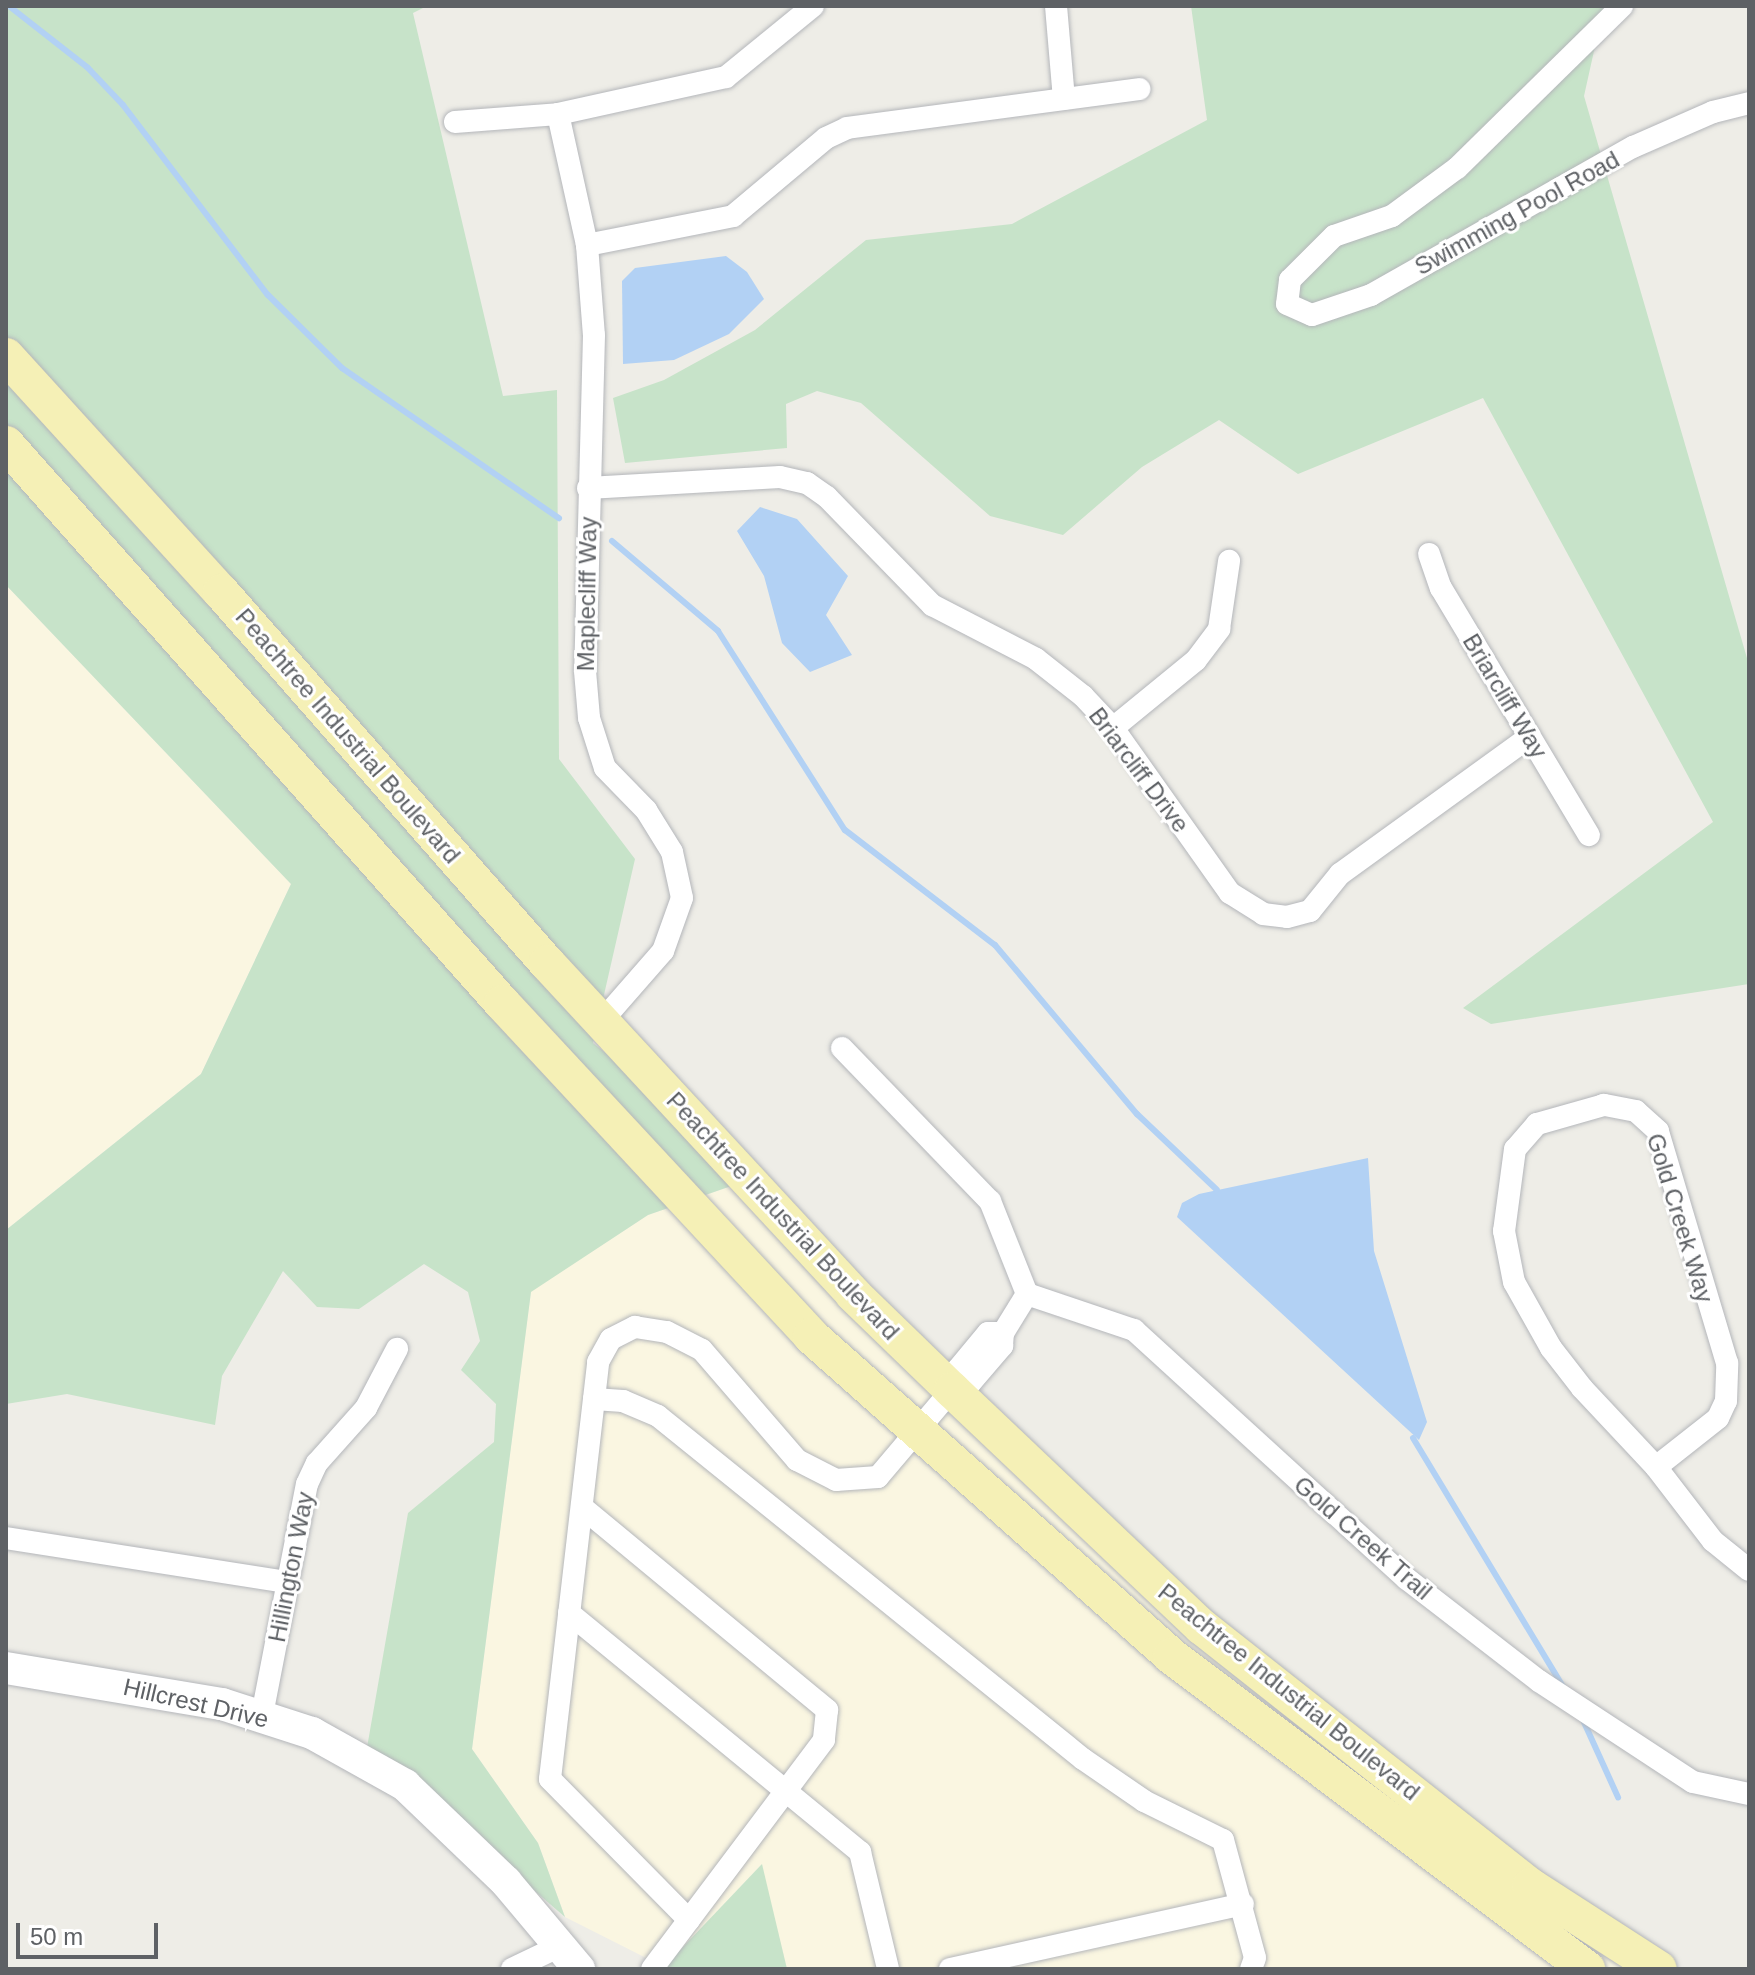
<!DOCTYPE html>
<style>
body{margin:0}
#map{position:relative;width:1755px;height:1975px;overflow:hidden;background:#eeede7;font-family:Arial,sans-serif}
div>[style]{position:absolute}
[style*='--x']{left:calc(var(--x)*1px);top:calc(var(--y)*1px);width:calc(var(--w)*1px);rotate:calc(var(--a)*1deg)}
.commercial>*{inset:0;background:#faf6e1}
.green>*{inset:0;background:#c7e3c9}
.water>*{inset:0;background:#b2d1f4}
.stream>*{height:6px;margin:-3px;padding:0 3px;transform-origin:3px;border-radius:3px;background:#b2d1f4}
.roads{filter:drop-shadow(0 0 2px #b4b6ba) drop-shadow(0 0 2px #b4b6ba)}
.street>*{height:22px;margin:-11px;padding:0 11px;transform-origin:11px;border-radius:11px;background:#fff}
.secondary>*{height:32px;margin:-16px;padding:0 16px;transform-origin:16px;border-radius:16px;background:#fff}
.primary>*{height:36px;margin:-18px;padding:0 18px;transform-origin:18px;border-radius:18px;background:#f5f0b6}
span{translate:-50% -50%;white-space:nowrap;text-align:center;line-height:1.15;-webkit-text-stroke:6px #fff;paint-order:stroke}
.street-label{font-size:24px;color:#5e6165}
.frame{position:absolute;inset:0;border:8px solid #5e6165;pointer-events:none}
.scale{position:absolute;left:16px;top:1923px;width:142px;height:36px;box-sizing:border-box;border:4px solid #5e6165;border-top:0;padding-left:10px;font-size:24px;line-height:28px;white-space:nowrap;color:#5e6165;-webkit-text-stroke:6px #fff;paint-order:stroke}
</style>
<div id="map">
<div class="commercial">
<div style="clip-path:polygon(6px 585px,291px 884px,201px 1074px,6px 1230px)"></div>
<div style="clip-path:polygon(760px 1176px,1156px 1567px,1632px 1969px,787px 1969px,761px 1865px,664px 1967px,565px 1917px,538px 1843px,472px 1749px,531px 1291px,648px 1215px)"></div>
</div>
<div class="green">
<div style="clip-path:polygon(6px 6px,427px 6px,413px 13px,503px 396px,557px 390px,559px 759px,635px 859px,593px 1043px,760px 1176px,648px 1215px,531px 1292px,472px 1749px,538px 1843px,565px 1917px,391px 1767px,365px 1759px,408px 1513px,494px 1442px,496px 1404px,461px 1370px,480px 1341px,468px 1292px,424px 1264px,359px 1309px,317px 1307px,283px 1271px,222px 1376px,215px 1425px,67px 1394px,6px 1404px,6px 1230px,201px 1074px,291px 884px,6px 585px)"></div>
<div style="clip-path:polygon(1191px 6px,1604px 6px,1584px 96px,1749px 665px,1749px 984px,1491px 1024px,1463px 1008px,1713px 822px,1483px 398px,1298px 474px,1219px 420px,1142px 467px,1063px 535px,990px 516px,861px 403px,817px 391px,786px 404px,787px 448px,625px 463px,613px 398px,664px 380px,755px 330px,866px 240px,1012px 224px,1207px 120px)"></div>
<div style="clip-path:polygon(762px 1864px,787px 1969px,665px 1969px,664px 1967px)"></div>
</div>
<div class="water">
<div style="clip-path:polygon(726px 256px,747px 272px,764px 299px,729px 334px,674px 360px,623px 364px,622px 281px,635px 268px)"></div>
<div style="clip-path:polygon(760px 507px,797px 519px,848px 576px,826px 615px,852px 655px,810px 672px,782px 643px,764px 576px,737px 531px)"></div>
<div style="clip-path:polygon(1368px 1158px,1374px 1251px,1427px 1422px,1419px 1440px,1177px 1217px,1182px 1203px,1199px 1194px)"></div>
</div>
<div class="stream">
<div style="--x:9;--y:6;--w:100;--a:38.1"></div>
<div style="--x:88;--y:68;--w:51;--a:46.6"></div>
<div style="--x:123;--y:105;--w:239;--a:52.7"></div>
<div style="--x:268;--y:295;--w:104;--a:44.6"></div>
<div style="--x:342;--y:368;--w:264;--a:34.7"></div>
<div style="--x:612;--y:541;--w:139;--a:40.3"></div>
<div style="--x:718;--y:631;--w:236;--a:57.5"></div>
<div style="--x:845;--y:830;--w:189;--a:37.5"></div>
<div style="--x:995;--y:945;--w:221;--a:50"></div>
<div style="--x:1137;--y:1114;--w:110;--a:43.5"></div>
<div style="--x:1413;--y:1438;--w:291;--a:58.9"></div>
<div style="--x:1583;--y:1720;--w:85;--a:65.6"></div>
</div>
<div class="roads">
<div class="street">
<div style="--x:1056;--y:6;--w:93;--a:85.1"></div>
<div style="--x:1622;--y:6;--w:231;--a:135.5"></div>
<div style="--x:1457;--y:168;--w:81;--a:143.6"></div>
<div style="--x:1392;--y:216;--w:61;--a:161"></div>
<div style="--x:1334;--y:236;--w:62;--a:135"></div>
<div style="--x:1290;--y:280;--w:24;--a:97"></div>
<div style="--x:1287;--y:304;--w:27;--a:24"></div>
<div style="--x:1312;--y:315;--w:62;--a:-18.7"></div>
<div style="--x:1371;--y:295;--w:301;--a:-29.5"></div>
<div style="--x:1633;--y:147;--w:87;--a:-23.6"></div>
<div style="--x:1713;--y:112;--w:37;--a:-14"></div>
<div style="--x:558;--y:114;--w:134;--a:77.5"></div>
<div style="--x:587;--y:245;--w:90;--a:85.6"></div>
<div style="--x:594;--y:335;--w:336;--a:91.5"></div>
<div style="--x:585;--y:671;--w:47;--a:85.1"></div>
<div style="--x:589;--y:718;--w:52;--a:72.3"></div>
<div style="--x:605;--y:768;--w:59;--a:45.7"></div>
<div style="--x:646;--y:810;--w:49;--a:58.2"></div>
<div style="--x:672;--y:852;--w:47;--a:77.7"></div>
<div style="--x:682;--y:898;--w:56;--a:109.7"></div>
<div style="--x:663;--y:951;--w:94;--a:131.1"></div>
<div style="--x:455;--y:122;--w:103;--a:-4.4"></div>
<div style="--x:558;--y:114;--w:172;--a:-12.4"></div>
<div style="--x:726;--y:77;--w:112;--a:-39.2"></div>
<div style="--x:587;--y:245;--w:149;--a:-11.2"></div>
<div style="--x:733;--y:216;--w:121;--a:-40"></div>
<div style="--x:826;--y:138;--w:23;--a:-25"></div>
<div style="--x:847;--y:128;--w:295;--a:-7.6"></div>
<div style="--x:588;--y:488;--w:192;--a:-3.3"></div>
<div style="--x:780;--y:477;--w:28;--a:13"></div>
<div style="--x:807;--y:483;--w:24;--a:35"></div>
<div style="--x:827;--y:497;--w:151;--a:45.8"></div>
<div style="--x:932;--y:605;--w:117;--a:27.4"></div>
<div style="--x:1036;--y:659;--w:60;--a:38.2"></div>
<div style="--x:1083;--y:696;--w:44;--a:46.8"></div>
<div style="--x:1113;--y:728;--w:202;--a:54.7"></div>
<div style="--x:1230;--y:893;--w:39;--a:32"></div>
<div style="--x:1263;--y:914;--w:24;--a:7"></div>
<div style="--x:1287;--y:917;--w:24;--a:-15"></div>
<div style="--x:1310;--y:911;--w:48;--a:-51"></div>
<div style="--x:1340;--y:874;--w:233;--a:-35.9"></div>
<div style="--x:1429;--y:554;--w:36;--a:71"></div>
<div style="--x:1441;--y:588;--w:288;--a:59.1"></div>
<div style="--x:1113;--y:728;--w:107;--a:-39.3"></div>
<div style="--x:1196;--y:660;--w:39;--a:-53"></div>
<div style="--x:1219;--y:629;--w:69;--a:-81.6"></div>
<div style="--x:842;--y:1048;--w:213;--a:46"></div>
<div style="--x:990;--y:1201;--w:100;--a:68.3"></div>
<div style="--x:1027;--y:1294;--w:113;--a:18.6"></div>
<div style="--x:1134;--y:1330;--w:369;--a:42.4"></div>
<div style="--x:1407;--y:1579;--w:167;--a:37.7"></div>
<div style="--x:1539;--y:1681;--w:184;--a:33.3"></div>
<div style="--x:1693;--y:1782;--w:57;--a:12.1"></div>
<div style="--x:956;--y:1385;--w:16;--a:-83"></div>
<div style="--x:958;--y:1369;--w:47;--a:-50.2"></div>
<div style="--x:988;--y:1333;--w:15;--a:0"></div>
<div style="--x:594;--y:1399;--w:29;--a:4"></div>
<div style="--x:623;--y:1401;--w:38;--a:23"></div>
<div style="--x:658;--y:1416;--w:546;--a:38.91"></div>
<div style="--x:1083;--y:1759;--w:74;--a:34.5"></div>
<div style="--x:1144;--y:1801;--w:88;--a:26.3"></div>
<div style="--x:1223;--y:1840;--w:122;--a:74.8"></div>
<div style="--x:1255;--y:1958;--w:12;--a:110"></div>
<div style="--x:1656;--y:1467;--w:79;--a:-38.3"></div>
<div style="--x:1718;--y:1418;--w:19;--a:-65"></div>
<div style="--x:1726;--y:1401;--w:38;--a:-88"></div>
<div style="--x:1727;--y:1363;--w:242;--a:-106.6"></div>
<div style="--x:1658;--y:1131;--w:30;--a:-138"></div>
<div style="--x:1636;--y:1111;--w:33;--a:-169"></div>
<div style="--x:1604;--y:1105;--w:70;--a:164.2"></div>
<div style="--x:1537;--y:1124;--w:33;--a:131"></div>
<div style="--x:1515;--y:1149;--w:83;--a:97.6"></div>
<div style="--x:1504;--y:1231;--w:52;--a:78.9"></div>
<div style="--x:1514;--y:1282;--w:76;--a:60.7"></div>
<div style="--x:1551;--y:1348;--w:51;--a:52.2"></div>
<div style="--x:1582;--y:1388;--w:108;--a:46.9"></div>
<div style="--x:1656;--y:1467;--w:93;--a:52.4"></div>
<div style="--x:1713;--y:1541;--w:46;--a:38.9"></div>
<div style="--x:583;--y:1508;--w:317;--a:39.6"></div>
<div style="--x:827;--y:1710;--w:30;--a:96"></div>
<div style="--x:824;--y:1740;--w:286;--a:126.9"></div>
<div style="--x:6;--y:1538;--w:285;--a:8.9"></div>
<div style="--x:569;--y:1613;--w:377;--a:39.4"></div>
<div style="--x:860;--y:1852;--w:120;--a:76.5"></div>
<div style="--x:262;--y:1715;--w:235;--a:-79"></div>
<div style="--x:307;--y:1484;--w:23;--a:-65"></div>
<div style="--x:317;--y:1463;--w:74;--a:-48.3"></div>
<div style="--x:366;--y:1408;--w:67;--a:-62.3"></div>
<div style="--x:689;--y:1920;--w:198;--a:-134.6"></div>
<div style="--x:550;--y:1779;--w:420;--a:-83.4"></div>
<div style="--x:598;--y:1362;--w:26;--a:-61"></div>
<div style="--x:611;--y:1339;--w:27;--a:-27"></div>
<div style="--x:635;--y:1327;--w:32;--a:9"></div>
<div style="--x:667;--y:1332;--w:39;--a:27"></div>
<div style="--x:702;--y:1350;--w:145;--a:49.2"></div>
<div style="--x:797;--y:1460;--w:44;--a:27.1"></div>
<div style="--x:836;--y:1480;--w:42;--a:-4.1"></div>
<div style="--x:878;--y:1477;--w:121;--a:-49.7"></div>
<div style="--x:956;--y:1385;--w:15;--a:-11"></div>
<div style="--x:971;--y:1382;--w:48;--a:-49.3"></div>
<div style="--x:1002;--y:1346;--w:13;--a:-86"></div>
<div style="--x:1003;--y:1333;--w:46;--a:-58.4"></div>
<div style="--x:512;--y:1969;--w:55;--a:-25.6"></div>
<div style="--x:950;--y:1969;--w:300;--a:-12.5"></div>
</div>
<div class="secondary">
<div style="--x:6;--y:1668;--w:219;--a:9.5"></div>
<div style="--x:222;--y:1704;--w:95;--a:17.9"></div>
<div style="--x:312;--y:1733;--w:107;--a:29.2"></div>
<div style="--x:405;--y:1785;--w:140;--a:43.8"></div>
<div style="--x:506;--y:1882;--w:114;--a:50"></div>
</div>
<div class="primary">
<div style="--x:6;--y:356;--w:319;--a:47.7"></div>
<div style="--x:221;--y:592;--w:494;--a:48.7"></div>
<div style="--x:547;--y:963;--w:451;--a:47.2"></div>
<div style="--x:853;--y:1294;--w:138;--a:44.1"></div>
<div style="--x:952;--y:1390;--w:344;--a:43.5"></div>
<div style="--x:1202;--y:1627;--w:418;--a:38.3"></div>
<div style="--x:1530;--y:1886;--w:153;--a:32.8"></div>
<div style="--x:6;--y:444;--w:747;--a:48.42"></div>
<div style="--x:502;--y:1003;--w:454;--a:47.1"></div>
<div style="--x:811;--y:1336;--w:482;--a:41.6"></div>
<div style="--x:1171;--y:1656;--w:521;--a:36.96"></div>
</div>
</div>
<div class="street-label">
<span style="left:1517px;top:213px;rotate:-29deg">Swimming Pool Road</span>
<span style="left:587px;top:594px;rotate:-89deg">Maplecliff Way</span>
<span style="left:1505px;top:696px;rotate:59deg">Briarcliff Way</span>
<span style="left:348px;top:736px;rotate:49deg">Peachtree Industrial Boulevard</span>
<span style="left:1139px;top:770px;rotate:53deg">Briarcliff Drive</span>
<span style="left:783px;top:1216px;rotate:47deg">Peachtree Industrial Boulevard</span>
<span style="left:1680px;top:1218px;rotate:73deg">Gold Creek Way</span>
<span style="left:1363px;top:1538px;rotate:41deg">Gold Creek Trail</span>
<span style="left:291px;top:1567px;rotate:-79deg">Hillington Way</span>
<span style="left:1289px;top:1692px;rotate:39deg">Peachtree Industrial Boulevard</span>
<span style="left:196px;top:1703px;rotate:13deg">Hillcrest Drive</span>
</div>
<div class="frame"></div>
<div class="scale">50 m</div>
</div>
